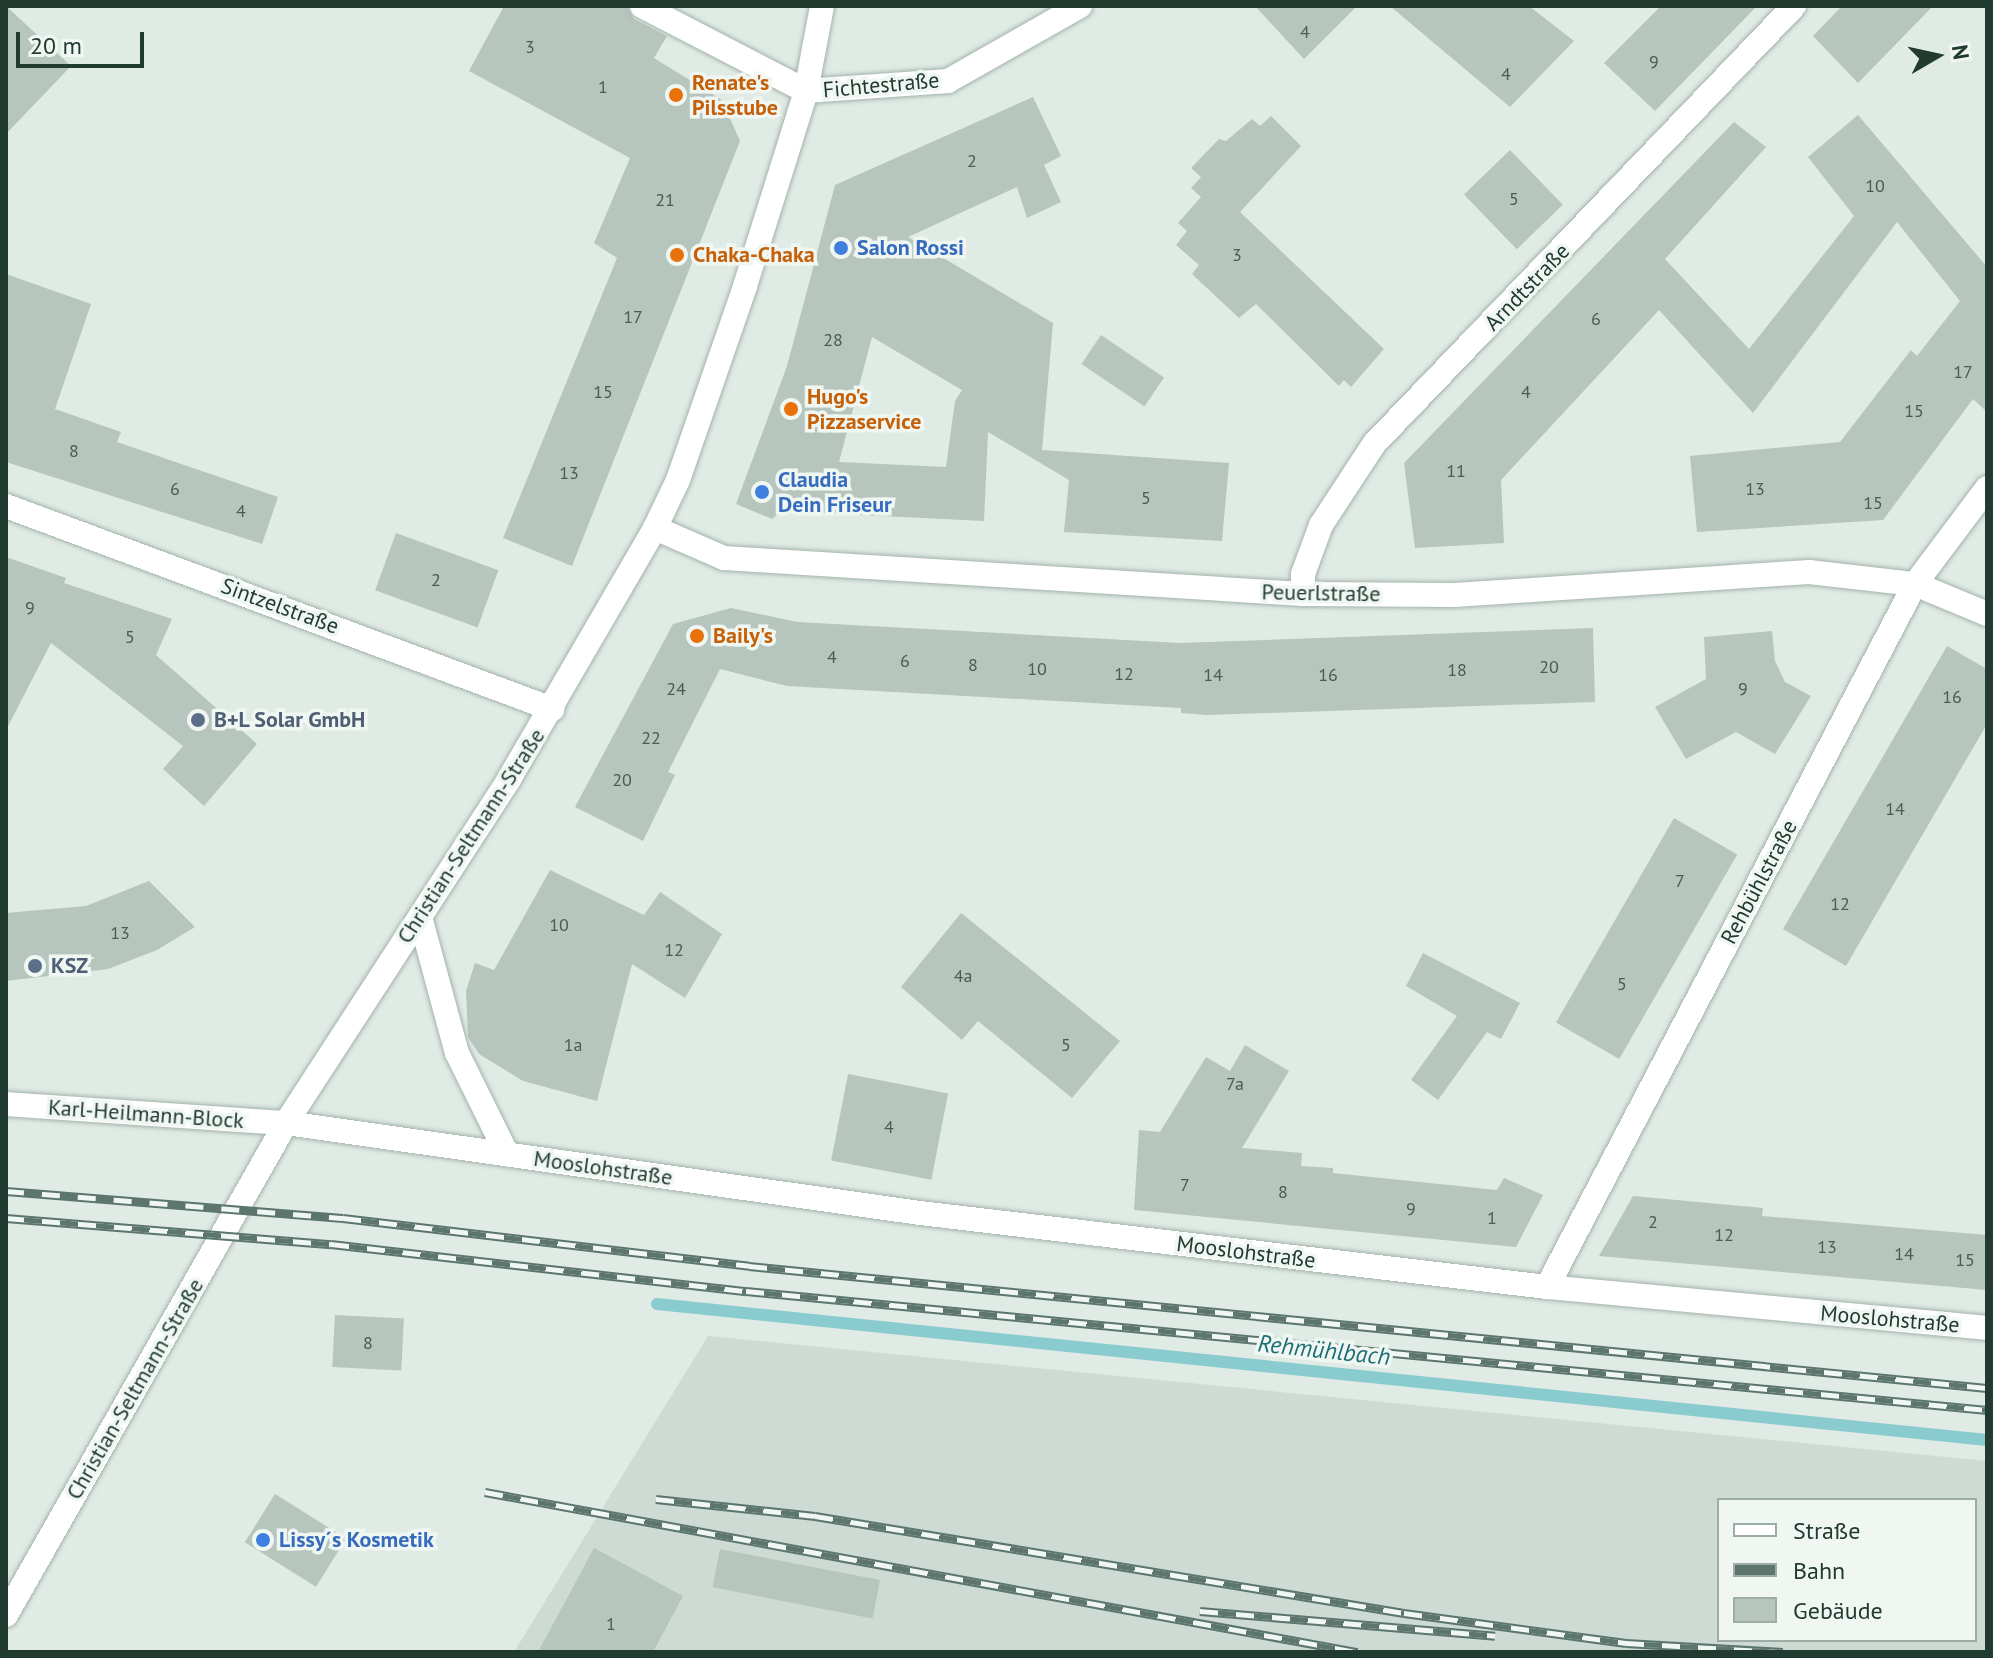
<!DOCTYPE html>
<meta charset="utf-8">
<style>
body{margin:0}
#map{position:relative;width:1993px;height:1658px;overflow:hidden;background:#e0ebe5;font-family:"PT Sans",sans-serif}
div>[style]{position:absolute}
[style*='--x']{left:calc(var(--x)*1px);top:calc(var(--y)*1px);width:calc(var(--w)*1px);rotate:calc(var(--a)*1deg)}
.built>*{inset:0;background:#cedad4}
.stream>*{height:12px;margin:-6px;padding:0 6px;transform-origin:6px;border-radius:6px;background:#89cbcf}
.building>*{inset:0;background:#b6c5be;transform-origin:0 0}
.roads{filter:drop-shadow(0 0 2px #a3b3ab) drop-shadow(0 0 2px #a3b3ab)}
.minor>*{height:24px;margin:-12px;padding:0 12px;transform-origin:12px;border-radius:12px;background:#fff}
.tertiary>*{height:24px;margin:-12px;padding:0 12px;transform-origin:12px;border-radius:12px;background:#fff}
.secondary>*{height:24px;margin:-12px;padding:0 12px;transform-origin:12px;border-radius:12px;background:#fff}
.rail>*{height:9px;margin-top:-4.5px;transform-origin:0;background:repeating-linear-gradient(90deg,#f0f7f3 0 18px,#5c766d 0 36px);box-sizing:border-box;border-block:2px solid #5c766d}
.dots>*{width:22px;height:22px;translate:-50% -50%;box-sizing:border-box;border:4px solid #f0f7f3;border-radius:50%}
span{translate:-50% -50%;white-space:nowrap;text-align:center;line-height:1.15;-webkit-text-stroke:7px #f0f7f3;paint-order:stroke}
.number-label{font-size:18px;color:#465e54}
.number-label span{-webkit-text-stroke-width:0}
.food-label{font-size:22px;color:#c56008;font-weight:700}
.left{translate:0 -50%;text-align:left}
.street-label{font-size:22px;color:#213b31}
.shop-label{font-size:22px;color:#366cbe;font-weight:700}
.service-label{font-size:22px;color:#4e5e75;font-weight:700}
.water-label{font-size:24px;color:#1d6e74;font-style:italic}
.frame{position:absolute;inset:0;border:8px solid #213b31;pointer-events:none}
.legend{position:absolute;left:1717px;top:1498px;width:260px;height:144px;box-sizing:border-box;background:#f0f7f3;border:2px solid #9daca5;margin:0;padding:10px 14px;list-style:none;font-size:24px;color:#213b31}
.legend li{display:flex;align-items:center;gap:16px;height:40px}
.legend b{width:40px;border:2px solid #9daca5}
.north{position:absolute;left:1897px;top:16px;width:80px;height:80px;-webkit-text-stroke:6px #f0f7f3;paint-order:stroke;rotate:81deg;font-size:22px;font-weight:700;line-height:32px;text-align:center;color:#213b31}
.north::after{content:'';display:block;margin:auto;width:28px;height:36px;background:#213b31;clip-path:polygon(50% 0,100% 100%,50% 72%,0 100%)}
.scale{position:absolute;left:16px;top:32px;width:128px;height:36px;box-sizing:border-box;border:4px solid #213b31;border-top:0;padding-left:10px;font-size:24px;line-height:28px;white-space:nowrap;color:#213b31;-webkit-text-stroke:6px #f0f7f3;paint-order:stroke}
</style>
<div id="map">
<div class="built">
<div style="clip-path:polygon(evenodd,708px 1336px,1987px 1461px,1987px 1652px,514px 1652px,708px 1336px,1719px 1500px,1975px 1500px,1975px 1640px,1719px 1640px,1719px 1500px)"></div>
</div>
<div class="stream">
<div style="--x:657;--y:1304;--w:1337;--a:5.84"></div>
</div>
<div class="building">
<div style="clip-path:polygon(6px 6px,71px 66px,6px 134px)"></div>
<div style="clip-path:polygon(504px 6px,627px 6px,634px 19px,667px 36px,654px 58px,722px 100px,740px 141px,572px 566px,503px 538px,617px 258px,594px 243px,630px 158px,469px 71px)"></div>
<div style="clip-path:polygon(1255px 6px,1357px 6px,1304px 59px)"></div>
<div style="clip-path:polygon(1390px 6px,1529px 6px,1574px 41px,1510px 107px)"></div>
<div style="clip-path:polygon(1661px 6px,1757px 6px,1655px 111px,1604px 63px)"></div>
<div style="clip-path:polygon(1842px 6px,1933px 6px,1858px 83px,1813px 36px)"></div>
<div style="clip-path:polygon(evenodd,1033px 97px,1061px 156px,1044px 165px,1061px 202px,1027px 218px,1017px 187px,908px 237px,1053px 323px,1042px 450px,1229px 463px,1222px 541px,1064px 532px,1069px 480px,988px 432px,984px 521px,819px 513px,779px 513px,772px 519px,736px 504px,787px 366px,835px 185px,1033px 97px,872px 337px,962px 390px,955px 401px,946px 467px,839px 462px,872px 337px)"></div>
<div style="clip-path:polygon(1858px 115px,1987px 267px,1987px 412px,1973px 399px,1883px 520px,1697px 532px,1690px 456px,1840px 442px,1911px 350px,1917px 356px,1960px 301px,1897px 222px,1753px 413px,1659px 310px,1501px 480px,1504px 543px,1415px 548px,1404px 463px,1734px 122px,1766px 147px,1665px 259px,1749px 349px,1854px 216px,1808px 157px)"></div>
<div style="clip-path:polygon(1271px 116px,1301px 146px,1240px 212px,1384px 349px,1351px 387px,1344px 380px,1339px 386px,1256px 304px,1239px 318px,1192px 274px,1199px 265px,1176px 245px,1187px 231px,1178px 223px,1201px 197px,1191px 188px,1201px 177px,1191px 168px,1219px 139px,1226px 141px,1252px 119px,1260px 126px)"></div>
<div style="left:1510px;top:150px;width:76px;height:64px;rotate:46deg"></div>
<div style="clip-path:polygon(6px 274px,91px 304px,55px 409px,121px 432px,117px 442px,278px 497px,262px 544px,6px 462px)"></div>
<div style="left:1101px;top:335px;width:76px;height:35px;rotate:34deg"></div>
<div style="left:396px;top:533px;width:109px;height:61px;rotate:20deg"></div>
<div style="clip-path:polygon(6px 557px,66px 578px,64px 583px,172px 619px,156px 655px,257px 744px,204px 806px,163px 769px,183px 746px,51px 643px,6px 730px)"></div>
<div style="clip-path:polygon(731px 608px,797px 622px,1180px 643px,1593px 628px,1595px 702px,1207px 715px,1181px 713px,1181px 708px,787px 686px,720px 669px,668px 772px,675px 775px,643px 841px,575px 807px,673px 624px)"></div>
<div style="clip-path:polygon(1772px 631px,1775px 661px,1785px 682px,1811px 696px,1775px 754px,1736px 732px,1686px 759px,1655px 707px,1706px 679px,1704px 637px)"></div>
<div style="clip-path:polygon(1947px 646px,1987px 669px,1987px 724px,1846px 966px,1783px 929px)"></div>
<div style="left:1674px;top:818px;width:73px;height:236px;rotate:30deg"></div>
<div style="clip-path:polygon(550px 870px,644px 915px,660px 892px,722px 934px,685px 998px,632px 964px,597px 1101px,523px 1081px,479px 1054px,468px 1037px,466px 991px,475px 963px,494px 970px)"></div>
<div style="clip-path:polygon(149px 881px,195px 927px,157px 950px,108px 969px,6px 981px,6px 913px,86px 906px)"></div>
<div style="clip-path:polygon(961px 913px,1120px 1041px,1072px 1098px,978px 1021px,962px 1040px,901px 987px)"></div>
<div style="clip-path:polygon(1423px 953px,1520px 1003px,1501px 1039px,1487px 1032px,1438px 1100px,1411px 1080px,1457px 1016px,1406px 986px)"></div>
<div style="clip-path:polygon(1245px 1045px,1289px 1071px,1242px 1148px,1302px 1153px,1301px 1166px,1333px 1168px,1333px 1173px,1497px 1190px,1504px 1178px,1543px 1195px,1516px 1247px,1134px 1210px,1139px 1130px,1160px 1132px,1206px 1057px,1230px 1071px)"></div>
<div style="left:848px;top:1074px;width:102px;height:88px;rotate:11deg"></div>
<div style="clip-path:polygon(1633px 1196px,1763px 1208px,1762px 1216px,1987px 1235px,1987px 1290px,1599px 1256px)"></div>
<div style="left:335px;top:1315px;width:69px;height:52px;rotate:3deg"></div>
<div style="left:275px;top:1494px;width:84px;height:57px;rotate:32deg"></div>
<div style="clip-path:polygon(594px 1548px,683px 1596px,653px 1652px,538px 1652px)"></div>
<div style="left:720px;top:1549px;width:163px;height:39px;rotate:11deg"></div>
</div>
<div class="roads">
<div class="minor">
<div style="--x:642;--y:6;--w:185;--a:27.4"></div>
<div style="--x:806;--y:91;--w:142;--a:-4"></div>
<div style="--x:948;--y:81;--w:152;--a:-29.6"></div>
<div style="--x:1303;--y:594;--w:20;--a:-90"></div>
<div style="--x:1303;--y:574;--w:52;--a:-69.8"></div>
<div style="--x:1321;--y:525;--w:97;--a:-56.8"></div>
<div style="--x:1374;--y:444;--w:607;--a:-46.2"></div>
<div style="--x:420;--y:917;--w:141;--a:74.8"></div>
<div style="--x:457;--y:1053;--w:113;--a:63.7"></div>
<div style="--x:6;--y:1104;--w:281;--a:3.9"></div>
<div style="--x:286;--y:1123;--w:640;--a:8.08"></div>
<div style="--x:920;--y:1213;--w:631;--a:6.73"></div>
<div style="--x:1547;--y:1287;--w:442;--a:5.3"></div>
<div style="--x:1547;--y:1287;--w:793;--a:-62.37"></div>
<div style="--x:1915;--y:584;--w:120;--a:-53.1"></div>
</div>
<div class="tertiary">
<div style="--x:6;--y:506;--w:583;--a:20.39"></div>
<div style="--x:655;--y:528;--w:75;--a:23.5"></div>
<div style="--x:724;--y:558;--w:580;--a:3.56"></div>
<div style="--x:1303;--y:594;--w:151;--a:0.4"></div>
<div style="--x:1454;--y:595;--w:356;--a:-3.7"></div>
<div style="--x:1809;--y:572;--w:107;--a:6.5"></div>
<div style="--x:1915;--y:584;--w:78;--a:22.6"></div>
</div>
<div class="secondary">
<div style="--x:6;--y:1615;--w:566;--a:-60.36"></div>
<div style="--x:286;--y:1123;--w:410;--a:-57"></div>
<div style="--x:509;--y:779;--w:290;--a:-59.8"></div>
<div style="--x:655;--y:528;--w:53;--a:-64.4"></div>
<div style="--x:678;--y:480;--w:205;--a:-70.9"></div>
<div style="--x:745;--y:286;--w:204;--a:-72.6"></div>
<div style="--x:806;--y:91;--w:86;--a:-79.3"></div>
</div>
</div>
<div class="rail">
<div style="--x:6;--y:1191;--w:338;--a:4.6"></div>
<div style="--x:343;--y:1218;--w:409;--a:6.7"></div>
<div style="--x:749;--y:1266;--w:1244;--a:5.63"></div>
<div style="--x:6;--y:1218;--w:326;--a:4.6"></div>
<div style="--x:331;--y:1244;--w:418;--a:6.5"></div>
<div style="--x:746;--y:1291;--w:1247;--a:5.48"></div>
<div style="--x:485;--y:1492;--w:887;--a:10.4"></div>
<div style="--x:656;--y:1499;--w:160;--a:6.1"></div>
<div style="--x:815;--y:1516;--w:597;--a:9.35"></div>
<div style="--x:1404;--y:1613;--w:224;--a:7.7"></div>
<div style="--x:1626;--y:1643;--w:157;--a:3.3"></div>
<div style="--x:1200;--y:1611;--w:296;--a:4.8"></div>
</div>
<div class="dots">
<div style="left:676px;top:95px;background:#e8710a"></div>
<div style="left:841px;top:248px;background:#3f7fe0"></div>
<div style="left:677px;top:255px;background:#e8710a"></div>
<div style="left:791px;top:409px;background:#e8710a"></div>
<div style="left:762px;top:492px;background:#3f7fe0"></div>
<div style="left:697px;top:636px;background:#e8710a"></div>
<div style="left:198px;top:720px;background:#5c6f8a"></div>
<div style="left:35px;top:966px;background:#5c6f8a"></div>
<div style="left:263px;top:1540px;background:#3f7fe0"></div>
</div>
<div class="number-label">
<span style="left:1305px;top:32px">4</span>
<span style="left:530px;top:47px">3</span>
<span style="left:1654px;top:62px">9</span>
<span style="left:1506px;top:74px">4</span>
<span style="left:603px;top:87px">1</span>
<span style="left:972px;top:161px">2</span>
<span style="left:1875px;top:186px">10</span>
<span style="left:1514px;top:199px">5</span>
<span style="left:665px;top:200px">21</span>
<span style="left:1237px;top:255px">3</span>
<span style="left:633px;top:317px">17</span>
<span style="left:1596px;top:319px">6</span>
<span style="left:833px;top:340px">28</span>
<span style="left:1963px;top:372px">17</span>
<span style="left:603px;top:392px">15</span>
<span style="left:1526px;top:392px">4</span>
<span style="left:1914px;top:411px">15</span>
<span style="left:74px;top:451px">8</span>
<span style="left:1456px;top:471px">11</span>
<span style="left:569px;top:473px">13</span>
<span style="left:175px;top:489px">6</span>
<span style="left:1755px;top:489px">13</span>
<span style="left:1146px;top:498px">5</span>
<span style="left:1873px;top:503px">15</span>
<span style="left:241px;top:511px">4</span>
<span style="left:436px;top:580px">2</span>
<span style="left:30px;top:608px">9</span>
<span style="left:130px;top:637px">5</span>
<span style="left:832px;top:657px">4</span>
<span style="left:905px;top:661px">6</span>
<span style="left:973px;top:665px">8</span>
<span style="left:1549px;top:667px">20</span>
<span style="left:1037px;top:669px">10</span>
<span style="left:1457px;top:670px">18</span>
<span style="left:1124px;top:674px">12</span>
<span style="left:1213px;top:675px">14</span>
<span style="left:1328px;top:675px">16</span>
<span style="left:676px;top:689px">24</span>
<span style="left:1743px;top:689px">9</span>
<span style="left:1952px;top:697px">16</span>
<span style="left:651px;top:738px">22</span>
<span style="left:622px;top:780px">20</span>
<span style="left:1895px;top:809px">14</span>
<span style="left:1680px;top:881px">7</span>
<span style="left:1840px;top:904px">12</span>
<span style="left:559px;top:925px">10</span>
<span style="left:120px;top:933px">13</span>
<span style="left:674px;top:950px">12</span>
<span style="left:963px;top:976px">4a</span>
<span style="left:1622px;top:984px">5</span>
<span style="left:573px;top:1045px">1a</span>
<span style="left:1066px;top:1045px">5</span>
<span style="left:1235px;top:1084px">7a</span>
<span style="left:889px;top:1127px">4</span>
<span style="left:1185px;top:1185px">7</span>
<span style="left:1283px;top:1192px">8</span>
<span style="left:1411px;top:1209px">9</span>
<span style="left:1492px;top:1218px">1</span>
<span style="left:1653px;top:1222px">2</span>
<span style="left:1724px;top:1235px">12</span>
<span style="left:1827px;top:1247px">13</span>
<span style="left:1904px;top:1254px">14</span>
<span style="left:1965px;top:1260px">15</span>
<span style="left:368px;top:1343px">8</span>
<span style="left:611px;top:1624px">1</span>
</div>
<div class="food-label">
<span class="left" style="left:692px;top:95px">Renate's<br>Pilsstube</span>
<span class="left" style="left:693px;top:255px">Chaka-Chaka</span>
<span class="left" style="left:807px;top:409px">Hugo's<br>Pizzaservice</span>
<span class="left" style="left:713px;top:636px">Baily's</span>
</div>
<div class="street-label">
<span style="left:881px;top:85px;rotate:-5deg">Fichtestraße</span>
<span style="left:1527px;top:287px;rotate:-46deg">Arndtstraße</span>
<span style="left:1321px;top:593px;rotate:1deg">Peuerlstraße</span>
<span style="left:280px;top:606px;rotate:20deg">Sintzelstraße</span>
<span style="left:471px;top:836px;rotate:-57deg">Christian-Seltmann-Straße</span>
<span style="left:1759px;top:882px;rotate:-62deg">Rehbühlstraße</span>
<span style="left:146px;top:1114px;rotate:4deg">Karl-Heilmann-Block</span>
<span style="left:603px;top:1168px;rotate:8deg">Mooslohstraße</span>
<span style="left:1246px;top:1252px;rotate:7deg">Mooslohstraße</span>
<span style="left:1890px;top:1319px;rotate:5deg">Mooslohstraße</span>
<span style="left:135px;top:1389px;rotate:-60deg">Christian-Seltmann-Straße</span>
</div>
<div class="shop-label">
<span class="left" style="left:857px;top:248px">Salon Rossi</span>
<span class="left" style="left:778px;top:492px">Claudia<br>Dein Friseur</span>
<span class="left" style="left:279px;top:1540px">Lissy´s Kosmetik</span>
</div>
<div class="service-label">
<span class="left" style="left:214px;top:720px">B+L Solar GmbH</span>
<span class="left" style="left:51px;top:966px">KSZ</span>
</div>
<div class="water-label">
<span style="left:1324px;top:1350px;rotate:6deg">Rehmühlbach</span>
</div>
<div class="frame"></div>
<ul class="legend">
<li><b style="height:10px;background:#fff"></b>Straße</li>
<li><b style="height:10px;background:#5c766d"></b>Bahn</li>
<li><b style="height:22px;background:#b6c5be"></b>Gebäude</li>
</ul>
<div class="north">N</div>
<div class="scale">20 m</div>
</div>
